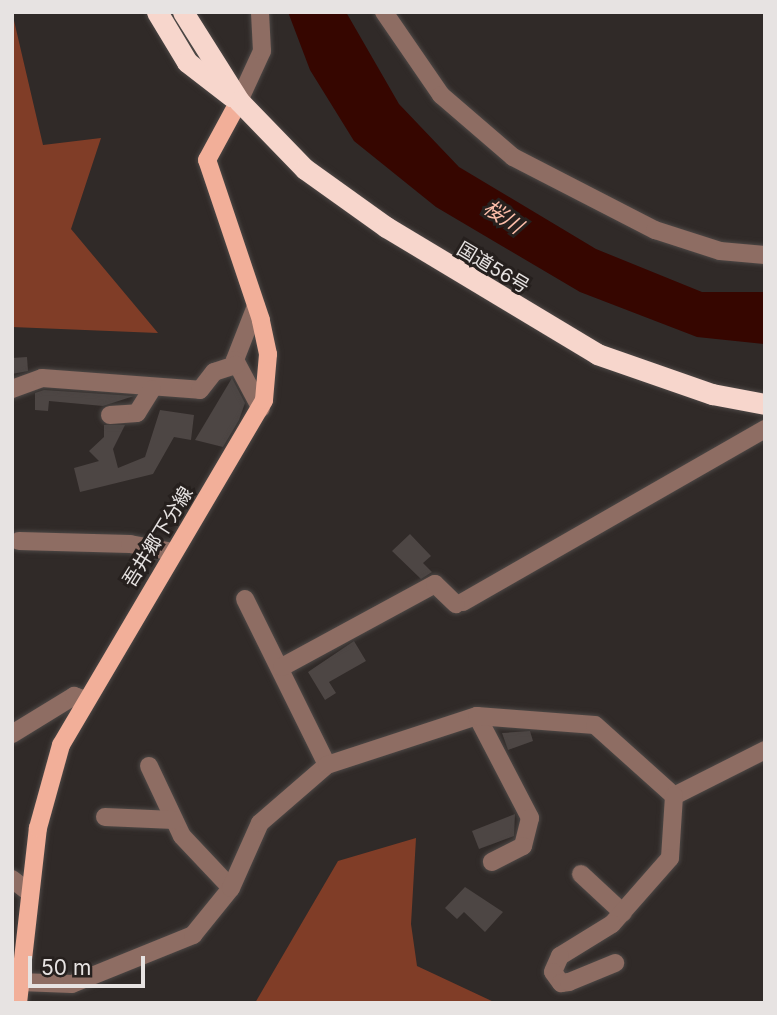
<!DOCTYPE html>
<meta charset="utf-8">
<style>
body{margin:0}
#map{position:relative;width:777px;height:1015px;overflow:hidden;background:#302a28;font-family:Inter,"Noto Sans JP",sans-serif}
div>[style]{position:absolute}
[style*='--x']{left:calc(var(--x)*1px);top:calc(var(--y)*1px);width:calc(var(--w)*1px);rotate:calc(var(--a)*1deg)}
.forest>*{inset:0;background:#803d27}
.water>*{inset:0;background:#360600}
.building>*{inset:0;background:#4d4644}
.roads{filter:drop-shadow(0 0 2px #4d4846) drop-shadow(0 0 2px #4d4846)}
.minor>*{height:18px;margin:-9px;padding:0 9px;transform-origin:9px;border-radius:9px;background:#8e6d63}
.major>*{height:18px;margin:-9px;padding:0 9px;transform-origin:9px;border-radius:9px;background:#f2af99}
.highway>*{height:21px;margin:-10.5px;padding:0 10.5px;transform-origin:10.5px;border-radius:10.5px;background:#f7d6cc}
span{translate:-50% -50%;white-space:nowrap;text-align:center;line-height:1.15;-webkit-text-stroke:6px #26201e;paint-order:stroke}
.street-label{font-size:19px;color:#e7e3e2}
.water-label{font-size:21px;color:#fcbda9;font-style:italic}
.frame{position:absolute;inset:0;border:14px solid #e7e3e2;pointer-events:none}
.scale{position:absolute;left:28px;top:956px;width:117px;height:32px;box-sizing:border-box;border:4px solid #e7e3e2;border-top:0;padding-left:9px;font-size:21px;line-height:24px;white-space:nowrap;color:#e7e3e2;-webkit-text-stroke:5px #26201e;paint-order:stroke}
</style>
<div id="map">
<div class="forest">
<div style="clip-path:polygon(12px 12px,43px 145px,101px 138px,71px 229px,158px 333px,12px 327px)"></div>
<div style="clip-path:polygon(416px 838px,411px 924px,417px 966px,496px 1003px,255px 1003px,338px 861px)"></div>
</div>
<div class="water">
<div style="clip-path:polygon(288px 12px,346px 12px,399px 104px,459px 167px,596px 249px,702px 292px,765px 292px,765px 344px,697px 337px,580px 292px,436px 207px,354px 141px,310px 70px)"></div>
</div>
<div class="building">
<div style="clip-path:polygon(27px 357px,28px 371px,12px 374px,12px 358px)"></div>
<div style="clip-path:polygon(232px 378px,245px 403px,239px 420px,223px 447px,195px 440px)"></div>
<div style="clip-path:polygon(44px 390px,134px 396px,103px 406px,49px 401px,48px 411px,35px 410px,35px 393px)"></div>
<div style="clip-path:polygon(160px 410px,194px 415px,191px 440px,174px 437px,153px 474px,80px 492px,74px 468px,99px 461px,89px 451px,104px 437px,104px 425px,125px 425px,113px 449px,118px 468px,145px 457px)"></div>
<div style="clip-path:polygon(410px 534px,431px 556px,423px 563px,432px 572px,421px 579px,392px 551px)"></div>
<div style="clip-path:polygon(354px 641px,366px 661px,329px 682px,336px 693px,325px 700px,308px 672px)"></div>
<div style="clip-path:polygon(530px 731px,533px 741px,508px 750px,502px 733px)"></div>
<div style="clip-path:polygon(515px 814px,514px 836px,479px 849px,472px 831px)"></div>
<div style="clip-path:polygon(465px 887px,503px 912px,485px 932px,464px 912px,457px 919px,445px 908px)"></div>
</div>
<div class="roads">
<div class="minor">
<div style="--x:384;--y:12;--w:101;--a:55.5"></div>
<div style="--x:441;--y:95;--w:95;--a:40.7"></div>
<div style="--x:513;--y:157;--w:160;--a:27.2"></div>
<div style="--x:655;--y:230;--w:68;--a:17.9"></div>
<div style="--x:720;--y:251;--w:45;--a:5.1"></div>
<div style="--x:239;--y:101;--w:55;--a:-65.3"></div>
<div style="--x:262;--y:51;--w:39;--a:-93"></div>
<div style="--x:256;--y:306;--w:58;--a:111.3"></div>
<div style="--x:235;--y:360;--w:55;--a:62"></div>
<div style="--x:12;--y:389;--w:32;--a:-20"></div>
<div style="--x:42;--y:378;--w:158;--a:4.3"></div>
<div style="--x:200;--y:390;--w:23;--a:-52"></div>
<div style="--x:214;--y:372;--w:23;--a:-18"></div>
<div style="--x:110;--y:415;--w:27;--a:-4"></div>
<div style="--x:137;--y:413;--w:28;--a:-58"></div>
<div style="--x:19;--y:541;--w:111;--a:1.5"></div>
<div style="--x:130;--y:544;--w:44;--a:10.5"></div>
<div style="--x:245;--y:599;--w:185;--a:63.7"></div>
<div style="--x:463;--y:602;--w:348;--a:-29.8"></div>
<div style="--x:282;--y:667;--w:174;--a:-28.5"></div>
<div style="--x:435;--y:584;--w:29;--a:44"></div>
<div style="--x:477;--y:716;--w:115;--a:62.5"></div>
<div style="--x:530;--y:818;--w:29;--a:104"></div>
<div style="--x:523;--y:846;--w:35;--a:153"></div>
<div style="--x:12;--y:734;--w:73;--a:-31.5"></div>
<div style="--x:74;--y:696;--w:9;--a:18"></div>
<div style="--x:149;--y:766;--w:77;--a:64.8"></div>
<div style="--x:182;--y:836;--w:71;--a:46.7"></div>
<div style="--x:674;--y:796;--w:102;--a:-26.8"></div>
<div style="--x:105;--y:817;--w:69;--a:2.5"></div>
<div style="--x:581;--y:874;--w:57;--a:42.9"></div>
<div style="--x:12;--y:879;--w:23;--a:38"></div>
<div style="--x:20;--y:982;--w:52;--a:2.2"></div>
<div style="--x:72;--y:984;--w:131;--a:-22"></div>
<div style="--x:193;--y:935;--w:60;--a:-51"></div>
<div style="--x:231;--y:888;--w:71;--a:-66"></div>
<div style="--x:260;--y:823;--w:89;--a:-40.9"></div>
<div style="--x:327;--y:765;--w:158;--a:-18.1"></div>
<div style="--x:477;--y:716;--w:118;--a:4.4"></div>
<div style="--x:595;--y:725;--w:106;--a:41.9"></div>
<div style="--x:674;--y:796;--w:62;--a:93.7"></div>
<div style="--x:670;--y:858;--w:88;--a:131.3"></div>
<div style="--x:612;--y:924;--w:61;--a:148.4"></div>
<div style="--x:560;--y:956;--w:17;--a:114"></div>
<div style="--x:553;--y:972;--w:14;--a:54"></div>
<div style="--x:561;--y:983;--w:8;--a:-7"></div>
<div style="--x:569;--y:982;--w:50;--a:-22.4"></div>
</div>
<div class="major">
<div style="--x:18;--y:1003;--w:176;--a:-83.5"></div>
<div style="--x:38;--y:828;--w:86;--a:-74.5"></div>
<div style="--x:61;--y:745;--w:400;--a:-59.5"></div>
<div style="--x:264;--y:400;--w:46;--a:-85"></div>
<div style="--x:268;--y:354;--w:35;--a:-102"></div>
<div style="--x:261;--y:320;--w:169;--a:-108.6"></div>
<div style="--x:207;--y:160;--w:67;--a:-61.5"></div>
</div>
<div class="highway">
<div style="--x:157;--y:12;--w:58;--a:59"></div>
<div style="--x:187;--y:62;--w:56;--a:37.7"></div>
<div style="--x:183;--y:12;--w:105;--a:57.8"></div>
<div style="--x:239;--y:101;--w:95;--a:45.9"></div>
<div style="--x:305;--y:169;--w:100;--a:35.6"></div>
<div style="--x:386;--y:227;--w:246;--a:31"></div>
<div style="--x:597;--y:354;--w:122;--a:19.2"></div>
<div style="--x:712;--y:394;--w:54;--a:10.7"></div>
</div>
</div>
<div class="street-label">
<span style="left:493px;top:268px;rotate:31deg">国道56号</span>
<span style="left:158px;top:537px;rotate:-58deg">吾井郷下分線</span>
</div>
<div class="water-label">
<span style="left:503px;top:217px;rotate:34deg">桜川</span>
</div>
<div class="frame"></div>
<div class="scale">50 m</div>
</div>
